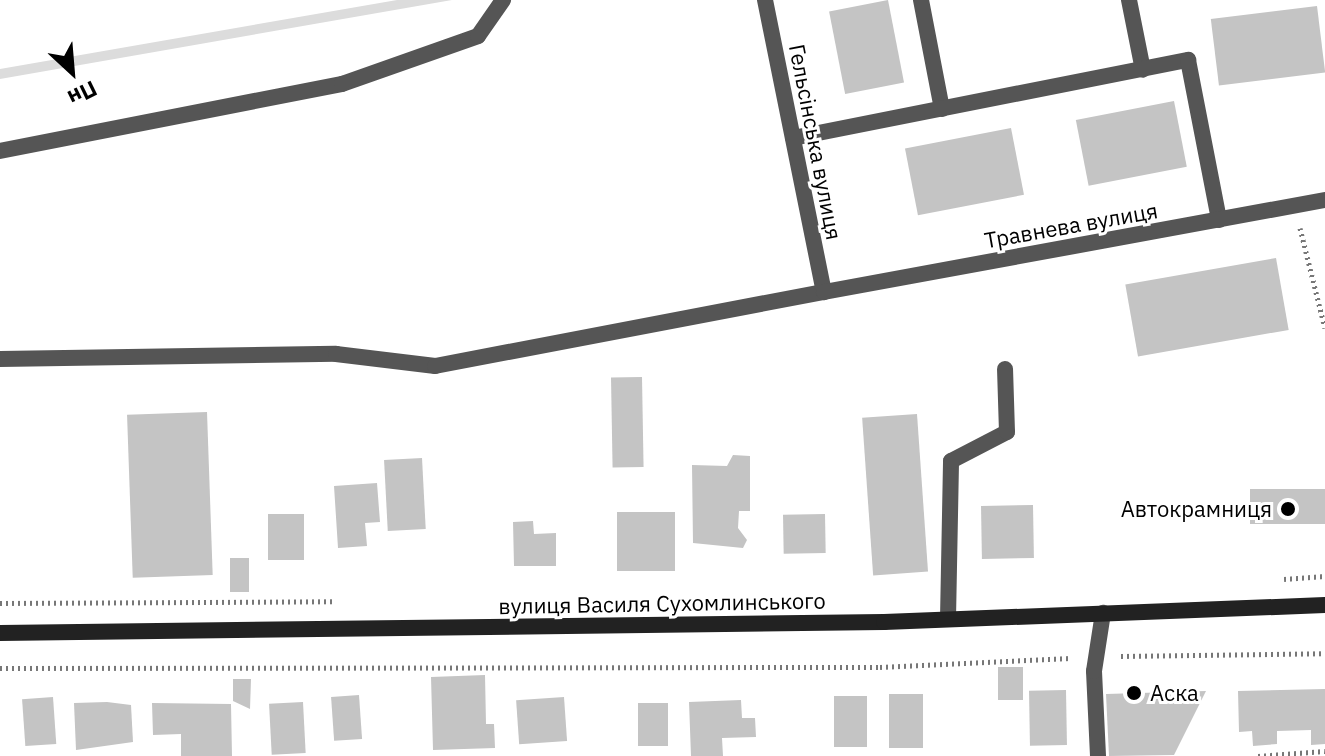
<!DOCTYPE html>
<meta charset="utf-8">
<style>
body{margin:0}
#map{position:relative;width:1325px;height:756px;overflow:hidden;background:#fff;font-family:"IBM Plex Sans",sans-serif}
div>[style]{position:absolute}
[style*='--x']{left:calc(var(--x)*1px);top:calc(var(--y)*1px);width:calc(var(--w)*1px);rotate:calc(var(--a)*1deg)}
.green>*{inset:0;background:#dcdcdc}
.building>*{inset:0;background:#c4c4c4;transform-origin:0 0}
.path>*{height:5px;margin-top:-2.5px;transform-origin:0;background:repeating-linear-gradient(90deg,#777 0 2px,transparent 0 6px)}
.lane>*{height:16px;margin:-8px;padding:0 8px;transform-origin:8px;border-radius:8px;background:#555}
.street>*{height:16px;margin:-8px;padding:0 8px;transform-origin:8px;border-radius:8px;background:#555}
.secondary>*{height:16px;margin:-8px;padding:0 8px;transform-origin:8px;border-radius:8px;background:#222}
.dots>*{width:22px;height:22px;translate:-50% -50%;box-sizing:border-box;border:4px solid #fff;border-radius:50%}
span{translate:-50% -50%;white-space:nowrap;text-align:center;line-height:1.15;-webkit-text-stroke:6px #fff;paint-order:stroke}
.street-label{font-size:22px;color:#000}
.poi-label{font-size:22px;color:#000}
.right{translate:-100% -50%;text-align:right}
.left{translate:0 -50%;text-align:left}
.north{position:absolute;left:32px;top:32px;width:80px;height:80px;-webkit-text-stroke:6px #fff;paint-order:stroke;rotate:154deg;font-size:22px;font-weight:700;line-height:32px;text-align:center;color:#000}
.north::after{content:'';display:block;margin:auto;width:28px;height:36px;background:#000;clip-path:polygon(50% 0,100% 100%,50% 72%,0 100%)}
</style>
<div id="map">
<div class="green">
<div style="clip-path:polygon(397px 0,452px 0,0 79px,0 69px)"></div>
</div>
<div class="building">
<div style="left:888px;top:0;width:84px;height:60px;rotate:79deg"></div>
<div style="left:1317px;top:6px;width:67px;height:107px;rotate:83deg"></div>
<div style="left:1174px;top:101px;width:67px;height:100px;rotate:79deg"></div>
<div style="left:1011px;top:128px;width:68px;height:108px;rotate:79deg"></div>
<div style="left:1276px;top:258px;width:73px;height:153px;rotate:80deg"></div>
<div style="left:642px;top:377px;width:90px;height:31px;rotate:89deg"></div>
<div style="left:207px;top:412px;width:163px;height:80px;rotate:88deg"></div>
<div style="left:917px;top:414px;width:158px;height:55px;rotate:86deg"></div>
<div style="clip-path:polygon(733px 455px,750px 456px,750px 511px,739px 511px,738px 528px,747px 540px,743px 548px,693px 543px,692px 465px,727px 466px)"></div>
<div style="left:422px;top:458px;width:71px;height:38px;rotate:87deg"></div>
<div style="clip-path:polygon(377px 483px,380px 522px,365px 523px,367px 546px,338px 548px,334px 486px)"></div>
<div style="left:1325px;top:489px;width:35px;height:75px;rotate:90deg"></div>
<div style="left:1033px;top:505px;width:53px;height:52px;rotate:89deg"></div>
<div style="left:675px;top:512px;width:59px;height:58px;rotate:90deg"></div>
<div style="left:268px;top:514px;width:36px;height:46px"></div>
<div style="left:825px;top:514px;width:39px;height:42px;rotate:89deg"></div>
<div style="clip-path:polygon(533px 521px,534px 534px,556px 533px,556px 566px,514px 566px,513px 522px)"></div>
<div style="left:230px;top:558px;width:19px;height:34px"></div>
<div style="left:998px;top:667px;width:25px;height:33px"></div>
<div style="clip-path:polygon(485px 675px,486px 724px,494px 724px,495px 748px,433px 750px,431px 677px)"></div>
<div style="clip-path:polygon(233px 679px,251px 679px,250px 709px,233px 701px)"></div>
<div style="clip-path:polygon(1325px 689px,1325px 744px,1311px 745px,1311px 730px,1277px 731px,1277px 744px,1253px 746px,1252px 731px,1239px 732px,1238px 691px)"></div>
<div style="left:1066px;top:690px;width:55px;height:37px;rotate:89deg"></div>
<div style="clip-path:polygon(1206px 691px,1174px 755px,1109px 756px,1106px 694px)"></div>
<div style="left:889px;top:694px;width:34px;height:54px"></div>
<div style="left:359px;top:695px;width:44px;height:28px;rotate:86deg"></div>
<div style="left:834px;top:696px;width:33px;height:51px"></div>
<div style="left:53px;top:697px;width:47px;height:31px;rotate:86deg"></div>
<div style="left:564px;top:697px;width:44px;height:48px;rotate:86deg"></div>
<div style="clip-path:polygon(741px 700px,742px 718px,755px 718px,756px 737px,722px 738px,723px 756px,691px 756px,689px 702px)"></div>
<div style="clip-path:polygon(107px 702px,131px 705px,133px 742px,76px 750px,74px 703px)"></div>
<div style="left:303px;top:702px;width:51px;height:34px;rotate:87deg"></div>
<div style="clip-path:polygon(152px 703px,231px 704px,232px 756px,181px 756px,181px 734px,153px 735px)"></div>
<div style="left:638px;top:703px;width:30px;height:43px"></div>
</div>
<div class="path">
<div style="--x:1300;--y:228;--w:103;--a:76"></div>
<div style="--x:1284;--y:579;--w:41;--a:-4.2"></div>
<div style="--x:0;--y:603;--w:335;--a:-0.3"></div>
<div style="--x:1121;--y:656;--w:204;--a:-0.8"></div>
<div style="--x:0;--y:668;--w:880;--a:-0.07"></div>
<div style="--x:880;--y:667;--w:191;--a:-2.7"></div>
<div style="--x:1258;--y:756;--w:67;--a:-4.3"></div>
</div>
<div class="lane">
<div style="--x:921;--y:0;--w:111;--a:79.1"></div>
<div style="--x:1129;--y:0;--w:71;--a:78.7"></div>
<div style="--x:793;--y:138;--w:403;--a:-11.2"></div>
<div style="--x:1188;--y:60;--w:163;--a:79"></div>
<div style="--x:0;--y:151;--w:349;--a:-11.1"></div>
<div style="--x:342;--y:84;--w:144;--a:-19.4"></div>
<div style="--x:478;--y:36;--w:44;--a:-55.2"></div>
<div style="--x:0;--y:359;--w:336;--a:-0.9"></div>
<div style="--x:336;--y:354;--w:100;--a:6.9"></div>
<div style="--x:435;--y:366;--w:396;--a:-10.8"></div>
<div style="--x:948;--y:619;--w:158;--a:-88.9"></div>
<div style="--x:951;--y:461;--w:63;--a:-27.4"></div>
<div style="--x:1007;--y:432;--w:63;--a:-91.8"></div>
<div style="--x:1098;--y:756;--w:85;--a:-92.7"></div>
<div style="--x:1094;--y:671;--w:59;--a:-81.2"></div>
</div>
<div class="street">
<div style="--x:765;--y:0;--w:298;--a:78.6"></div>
<div style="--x:824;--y:292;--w:509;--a:-10.41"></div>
</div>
<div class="secondary">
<div style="--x:0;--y:633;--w:884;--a:-0.71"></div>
<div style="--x:884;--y:622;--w:441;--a:-2.2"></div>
</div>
<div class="dots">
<div style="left:1288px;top:509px;background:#000"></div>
<div style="left:1134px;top:693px;background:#000"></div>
</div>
<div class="street-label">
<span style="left:816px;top:142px;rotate:79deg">Гельсінська вулиця</span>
<span style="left:1071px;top:225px;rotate:-10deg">Травнева вулиця</span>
<span style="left:662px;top:603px;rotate:-1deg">вулиця Василя Сухомлинського</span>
</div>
<div class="poi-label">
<span class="right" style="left:1272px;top:509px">Автокрамниця</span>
<span class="left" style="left:1150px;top:693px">Аска</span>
</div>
<div class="north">Пн</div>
</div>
